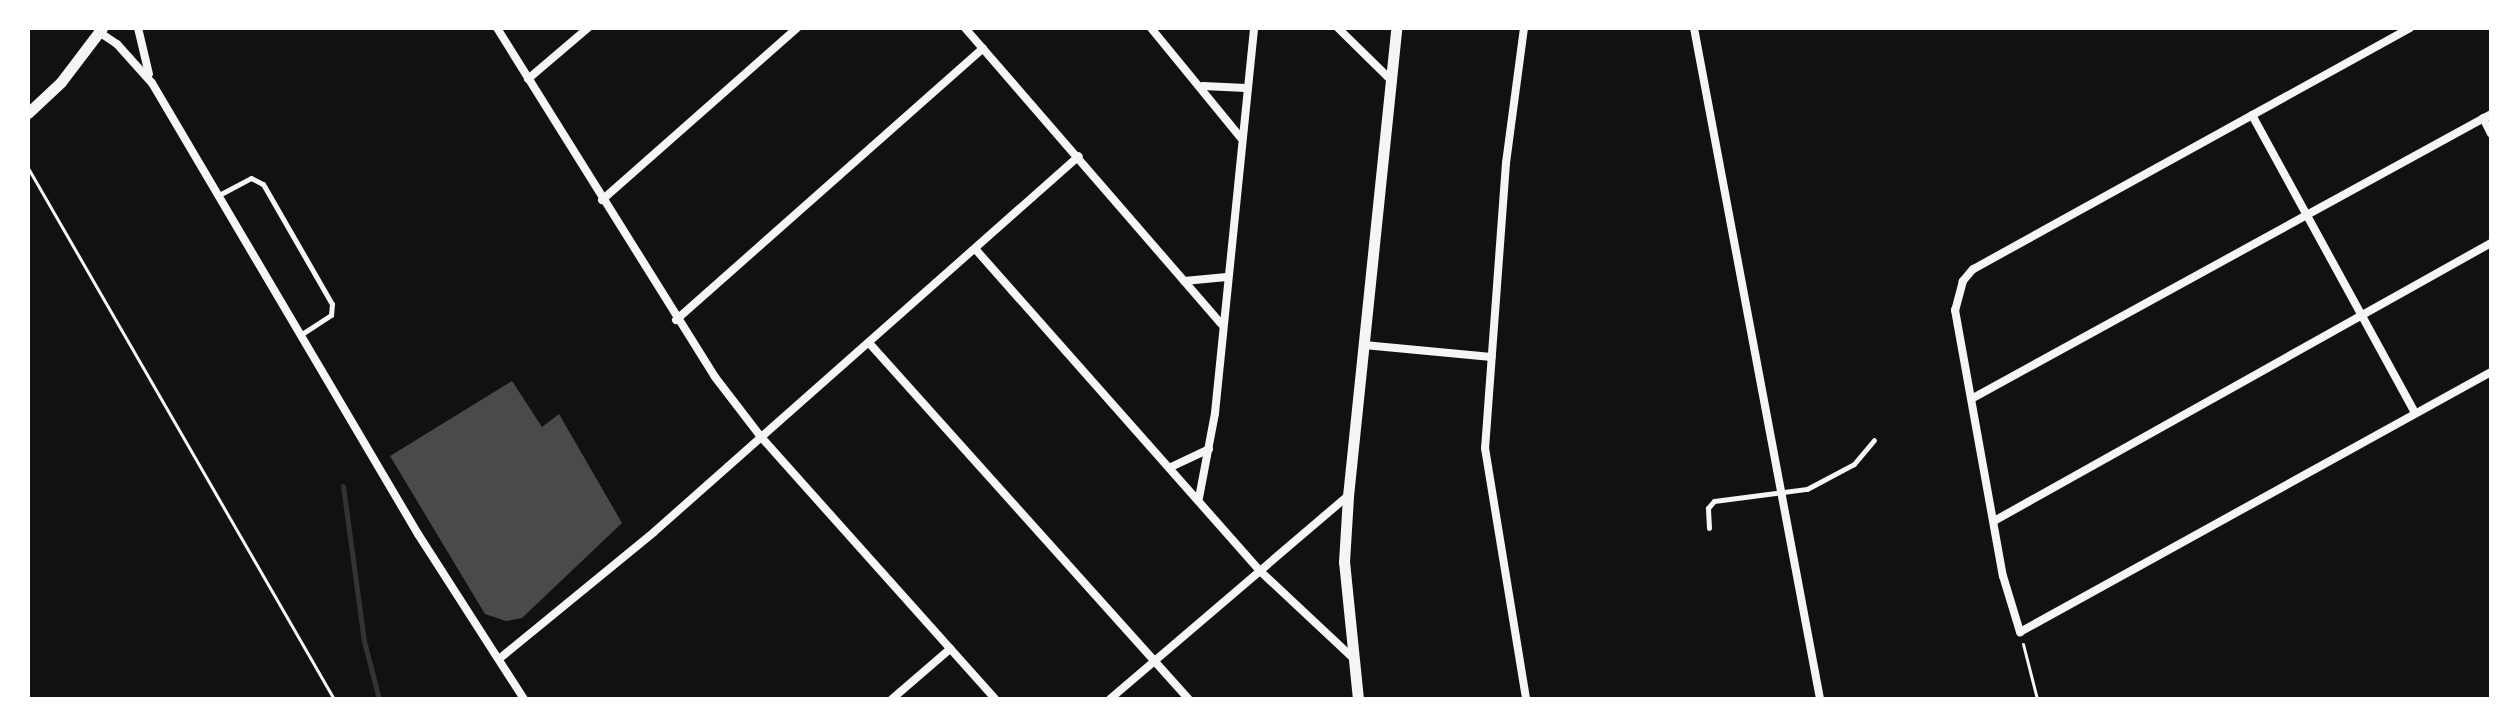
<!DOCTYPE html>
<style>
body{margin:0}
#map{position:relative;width:2519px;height:727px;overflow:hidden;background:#111;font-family:Bitter,serif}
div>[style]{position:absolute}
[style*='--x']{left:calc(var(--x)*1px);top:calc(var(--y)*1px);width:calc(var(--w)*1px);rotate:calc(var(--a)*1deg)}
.stream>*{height:5px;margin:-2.5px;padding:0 2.5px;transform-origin:2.5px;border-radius:2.5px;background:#333}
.building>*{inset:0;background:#4a4a4a}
.path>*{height:3px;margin:-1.5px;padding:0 1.5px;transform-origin:1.5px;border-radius:1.5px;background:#f5f5f5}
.service>*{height:5px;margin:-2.5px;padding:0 2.5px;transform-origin:2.5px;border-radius:2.5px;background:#f5f5f5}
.minor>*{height:8px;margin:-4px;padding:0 4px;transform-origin:4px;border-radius:4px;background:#f5f5f5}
.tertiary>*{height:11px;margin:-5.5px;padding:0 5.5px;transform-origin:5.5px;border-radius:5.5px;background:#f5f5f5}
span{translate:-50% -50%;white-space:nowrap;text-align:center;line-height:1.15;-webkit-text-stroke:6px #fff;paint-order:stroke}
.frame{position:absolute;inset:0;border:30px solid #fff;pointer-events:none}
</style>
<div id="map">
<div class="stream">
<div style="--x:343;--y:486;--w:156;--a:82.3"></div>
<div style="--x:364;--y:641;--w:60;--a:75.5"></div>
</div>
<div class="building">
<div style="clip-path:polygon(512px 381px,542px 427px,559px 414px,622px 523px,522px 618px,506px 621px,485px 614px,390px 456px)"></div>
</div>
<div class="path">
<div style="--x:28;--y:168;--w:613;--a:60.05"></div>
<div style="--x:2023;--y:644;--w:57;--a:75.7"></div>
</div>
<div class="service">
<div style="--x:219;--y:195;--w:36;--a:-28"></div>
<div style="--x:251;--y:178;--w:13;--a:27"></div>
<div style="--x:263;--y:184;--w:138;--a:60.1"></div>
<div style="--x:332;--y:304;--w:11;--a:95"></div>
<div style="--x:331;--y:315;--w:35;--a:147"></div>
<div style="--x:1709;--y:528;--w:20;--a:-93"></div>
<div style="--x:1708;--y:508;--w:9;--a:-49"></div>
<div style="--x:1714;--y:501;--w:94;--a:-7.4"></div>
<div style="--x:1807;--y:489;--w:53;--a:-28"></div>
<div style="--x:1854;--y:464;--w:31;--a:-50"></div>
</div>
<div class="minor">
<div style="--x:138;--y:28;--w:47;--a:76.6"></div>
<div style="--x:497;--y:28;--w:411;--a:58"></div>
<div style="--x:715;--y:377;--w:76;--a:52.5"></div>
<div style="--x:761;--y:437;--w:351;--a:48.2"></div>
<div style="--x:965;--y:28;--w:391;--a:49.1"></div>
<div style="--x:1151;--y:28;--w:142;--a:50.7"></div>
<div style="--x:1338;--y:28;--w:74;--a:44.5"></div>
<div style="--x:1524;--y:28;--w:136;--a:97.6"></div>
<div style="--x:1506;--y:163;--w:286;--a:94.2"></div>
<div style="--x:1485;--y:448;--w:254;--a:80.7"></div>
<div style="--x:1694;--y:28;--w:683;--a:79.36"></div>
<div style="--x:2410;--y:28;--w:499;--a:151.1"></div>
<div style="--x:1973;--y:269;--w:16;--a:130"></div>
<div style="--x:1963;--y:281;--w:30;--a:105"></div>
<div style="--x:1955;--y:310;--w:270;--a:79.8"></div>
<div style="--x:2003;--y:576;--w:59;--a:73.1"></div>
<div style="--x:2020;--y:632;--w:538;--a:-28.9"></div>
<div style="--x:99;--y:32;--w:22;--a:34"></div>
<div style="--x:117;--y:44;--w:52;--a:48.1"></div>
<div style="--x:152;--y:83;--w:524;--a:59.47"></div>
<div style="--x:418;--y:534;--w:196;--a:57.3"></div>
<div style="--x:528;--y:79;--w:79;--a:-40.4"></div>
<div style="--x:1203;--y:86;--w:43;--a:2.7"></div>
<div style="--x:2252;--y:115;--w:340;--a:61.3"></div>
<div style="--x:2483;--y:118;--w:18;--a:63"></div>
<div style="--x:602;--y:200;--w:260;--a:-41.4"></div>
<div style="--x:977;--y:251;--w:426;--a:48.5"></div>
<div style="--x:1259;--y:570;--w:130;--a:43.1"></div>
<div style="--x:1184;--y:281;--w:43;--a:-5.3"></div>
<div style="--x:676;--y:320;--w:410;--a:-41.5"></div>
<div style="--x:870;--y:344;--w:477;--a:48.1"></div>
<div style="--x:1364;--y:345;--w:128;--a:5.4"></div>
<div style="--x:1973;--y:398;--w:591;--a:-28.73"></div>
<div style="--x:1171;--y:467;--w:42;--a:-25.3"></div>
<div style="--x:1199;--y:498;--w:86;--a:-79.3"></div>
<div style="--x:1215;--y:413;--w:387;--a:-84.2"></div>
<div style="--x:1994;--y:521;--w:569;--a:-29.22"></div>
<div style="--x:499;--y:659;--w:200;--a:-39.3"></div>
<div style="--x:654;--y:532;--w:567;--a:-41.5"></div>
<div style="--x:892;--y:699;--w:77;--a:-40.8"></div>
<div style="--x:1110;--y:699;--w:313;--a:-40.5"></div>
</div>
<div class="tertiary">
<div style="--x:28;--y:113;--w:45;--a:-43.2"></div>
<div style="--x:61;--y:82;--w:68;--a:-52.8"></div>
<div style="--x:1358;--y:699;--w:138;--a:-95.8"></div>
<div style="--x:1344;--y:562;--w:66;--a:-86.5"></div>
<div style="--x:1348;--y:496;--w:470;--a:-84.1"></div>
</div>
<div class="frame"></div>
</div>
